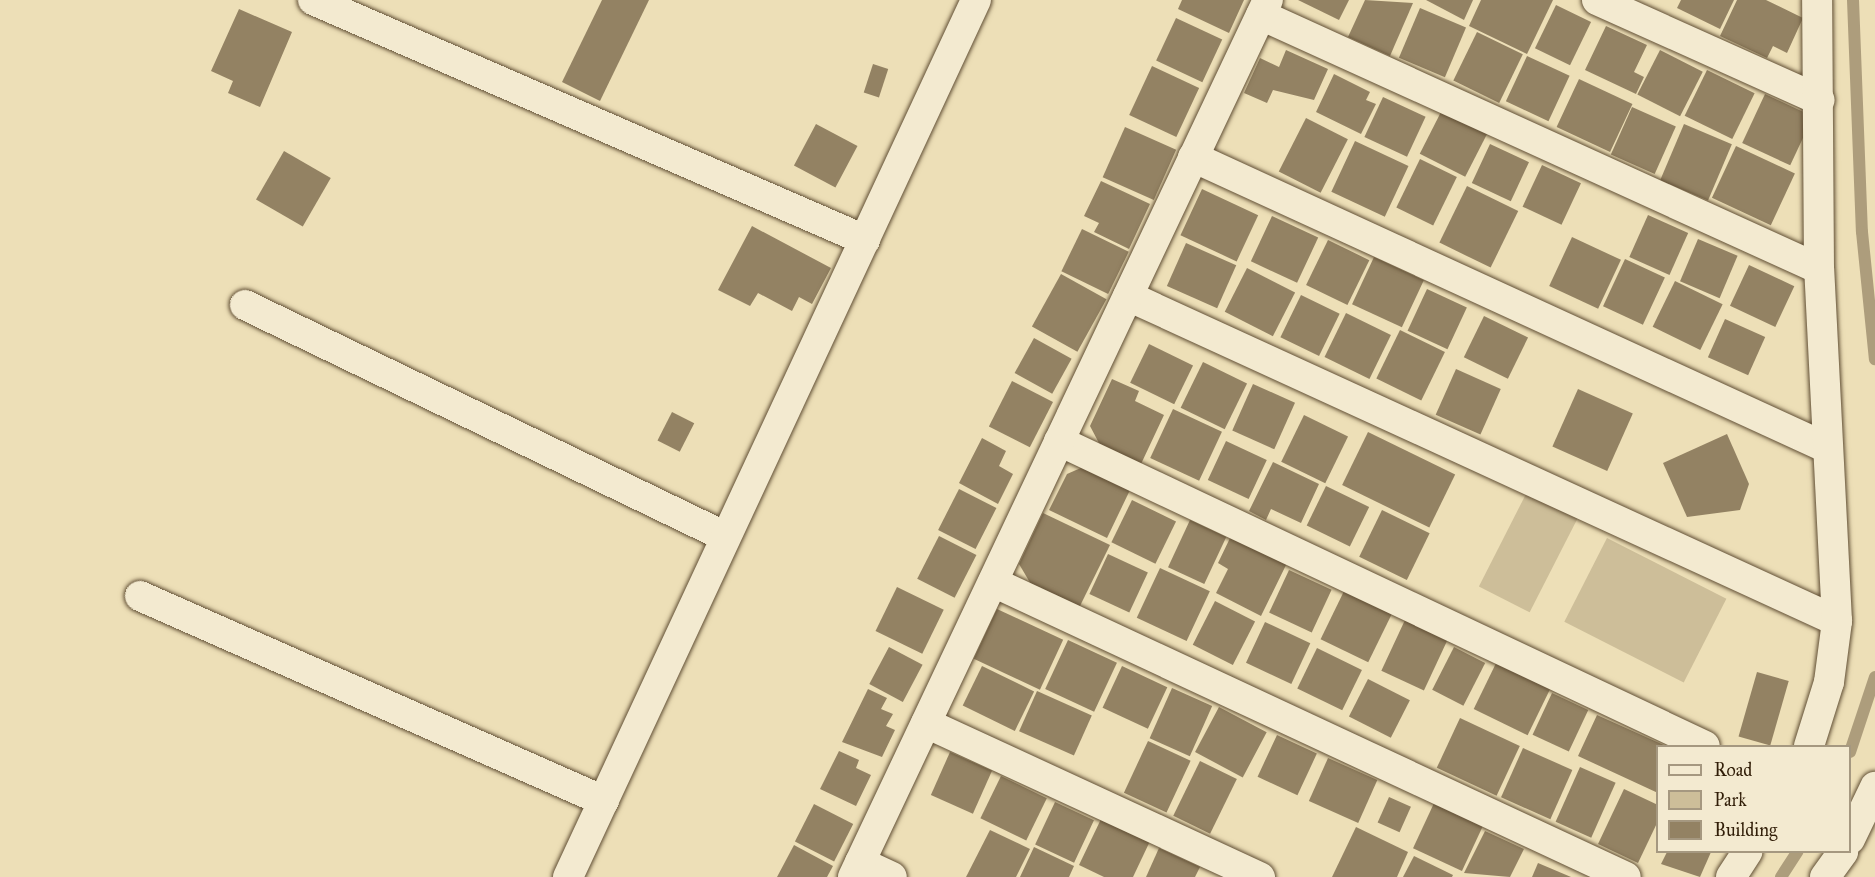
<!DOCTYPE html>
<style>
body{margin:0}
#map{position:relative;width:1875px;height:877px;overflow:hidden;background:#eddfb7;font-family:"IM FELL Great Primer",serif}
div>[style]{position:absolute}
[style*='--x']{left:calc(var(--x)*1px);top:calc(var(--y)*1px);width:calc(var(--w)*1px);rotate:calc(var(--a)*1deg)}
.green>*{inset:0;background:#cdbe99;transform-origin:0 0}
.stream>*{height:12px;margin:-6px;padding:0 6px;transform-origin:6px;border-radius:6px;background:#ad9d7c}
.building>*{inset:0;background:#938263;transform-origin:0 0}
.roads{filter:drop-shadow(0 0 2px #604e34) drop-shadow(0 0 2px #604e34)}
.street>*{height:30px;margin:-15px;padding:0 15px;transform-origin:15px;border-radius:15px;background:#f3ead0}
span{translate:-50% -50%;white-space:nowrap;text-align:center;line-height:1.15;-webkit-text-stroke:4.5px #f3ead0;paint-order:stroke}
.legend{position:absolute;left:1656px;top:745px;width:195px;height:108px;box-sizing:border-box;background:#f3ead0;border:2px solid #a59880;margin:0;padding:8px 10px;list-style:none;font-size:18px;color:#311e08}
.legend li{display:flex;align-items:center;gap:12px;height:30px}
.legend b{width:30px;border:2px solid #a59880}
</style>
<div id="map">
<div class="green">
<div style="left:1527px;top:492px;width:57px;height:106px;rotate:27deg"></div>
<div style="left:1607px;top:538px;width:134px;height:94px;rotate:27deg"></div>
</div>
<div class="stream">
<div style="--x:1853;--y:0;--w:232;--a:87.8"></div>
<div style="--x:1862;--y:232;--w:128;--a:84.2"></div>
<div style="--x:1850;--y:752;--w:79;--a:-71.6"></div>
<div style="--x:1781;--y:877;--w:30;--a:-57"></div>
</div>
<div class="building">
<div style="clip-path:polygon(602px 0,649px 0,600px 101px,562px 82px)"></div>
<div style="clip-path:polygon(1182px 0,1244px 0,1229px 33px,1178px 9px)"></div>
<div style="clip-path:polygon(1298px 0,1349px 0,1339px 20px)"></div>
<div style="clip-path:polygon(1365px 0,1413px 3px,1390px 56px,1348px 37px)"></div>
<div style="clip-path:polygon(1426px 0,1473px 0,1464px 20px)"></div>
<div style="clip-path:polygon(1481px 0,1553px 0,1527px 54px,1469px 26px)"></div>
<div style="clip-path:polygon(1681px 0,1734px 0,1720px 29px,1677px 8px)"></div>
<div style="clip-path:polygon(1737px 0,1766px 0,1803px 18px,1787px 53px,1773px 46px,1767px 58px,1720px 36px)"></div>
<div style="left:1556px;top:5px;width:39px;height:48px;rotate:26deg"></div>
<div style="left:1420px;top:8px;width:50px;height:54px;rotate:23deg"></div>
<div style="clip-path:polygon(239px 9px,292px 32px,260px 107px,228px 93px,233px 81px,211px 71px)"></div>
<div style="left:1176px;top:18px;width:51px;height:47px;rotate:25deg"></div>
<div style="clip-path:polygon(1606px 26px,1647px 45px,1634px 72px,1644px 77px,1636px 94px,1585px 70px)"></div>
<div style="left:1477px;top:32px;width:51px;height:54px;rotate:26deg"></div>
<div style="clip-path:polygon(1286px 50px,1328px 69px,1314px 100px,1273px 90px,1267px 103px,1244px 93px,1260px 58px,1279px 67px)"></div>
<div style="left:1660px;top:50px;width:48px;height:50px;rotate:27deg"></div>
<div style="left:1527px;top:56px;width:47px;height:50px;rotate:25deg"></div>
<div style="left:873px;top:64px;width:16px;height:30px;rotate:18deg"></div>
<div style="left:1152px;top:66px;width:52px;height:54px;rotate:25deg"></div>
<div style="left:1707px;top:70px;width:53px;height:51px;rotate:26deg"></div>
<div style="clip-path:polygon(1334px 74px,1370px 92px,1366px 100px,1376px 104px,1361px 134px,1316px 112px)"></div>
<div style="left:1579px;top:79px;width:59px;height:53px;rotate:25deg"></div>
<div style="left:1765px;top:94px;width:53px;height:54px;rotate:25deg"></div>
<div style="left:1383px;top:97px;width:47px;height:44px;rotate:25deg"></div>
<div style="left:1632px;top:107px;width:48px;height:52px;rotate:24deg"></div>
<div style="left:1442px;top:110px;width:51px;height:49px;rotate:27deg"></div>
<div style="left:1306px;top:118px;width:47px;height:60px;rotate:27deg"></div>
<div style="left:816px;top:124px;width:47px;height:47px;rotate:28deg"></div>
<div style="left:1684px;top:124px;width:52px;height:61px;rotate:23deg"></div>
<div style="left:1125px;top:127px;width:56px;height:55px;rotate:24deg"></div>
<div style="left:1355px;top:141px;width:59px;height:56px;rotate:25deg"></div>
<div style="left:1490px;top:144px;width:43px;height:43px;rotate:25deg"></div>
<div style="left:1736px;top:146px;width:65px;height:57px;rotate:25deg"></div>
<div style="left:284px;top:151px;width:54px;height:56px;rotate:30deg"></div>
<div style="left:1420px;top:159px;width:41px;height:54px;rotate:26deg"></div>
<div style="left:1542px;top:165px;width:43px;height:46px;rotate:25deg"></div>
<div style="clip-path:polygon(1101px 181px,1150px 204px,1129px 249px,1094px 232px,1099px 223px,1084px 216px)"></div>
<div style="left:1467px;top:186px;width:57px;height:63px;rotate:26deg"></div>
<div style="left:1202px;top:189px;width:62px;height:51px;rotate:25deg"></div>
<div style="left:1648px;top:215px;width:44px;height:46px;rotate:24deg"></div>
<div style="left:1272px;top:216px;width:51px;height:50px;rotate:25deg"></div>
<div style="clip-path:polygon(752px 226px,831px 268px,812px 304px,799px 297px,792px 311px,758px 293px,750px 306px,718px 290px)"></div>
<div style="left:1082px;top:229px;width:52px;height:47px;rotate:26deg"></div>
<div style="left:1572px;top:237px;width:54px;height:54px;rotate:25deg"></div>
<div style="left:1698px;top:239px;width:43px;height:46px;rotate:23deg"></div>
<div style="left:1328px;top:240px;width:46px;height:50px;rotate:26deg"></div>
<div style="left:1186px;top:243px;width:55px;height:47px;rotate:24deg"></div>
<div style="left:1374px;top:257px;width:55px;height:52px;rotate:25deg"></div>
<div style="left:1625px;top:259px;width:44px;height:52px;rotate:25deg"></div>
<div style="left:1749px;top:265px;width:50px;height:45px;rotate:25deg"></div>
<div style="left:1247px;top:268px;width:54px;height:49px;rotate:27deg"></div>
<div style="left:1061px;top:274px;width:52px;height:60px;rotate:29deg"></div>
<div style="left:1675px;top:281px;width:53px;height:51px;rotate:26deg"></div>
<div style="left:1427px;top:289px;width:44px;height:46px;rotate:25deg"></div>
<div style="left:1301px;top:295px;width:43px;height:47px;rotate:26deg"></div>
<div style="left:1346px;top:313px;width:50px;height:49px;rotate:26deg"></div>
<div style="left:1484px;top:316px;width:49px;height:46px;rotate:26deg"></div>
<div style="left:1725px;top:319px;width:44px;height:42px;rotate:24deg"></div>
<div style="left:1400px;top:330px;width:50px;height:54px;rotate:26deg"></div>
<div style="left:1034px;top:338px;width:43px;height:40px;rotate:29deg"></div>
<div style="left:1149px;top:344px;width:49px;height:43px;rotate:26deg"></div>
<div style="left:1203px;top:362px;width:49px;height:51px;rotate:26deg"></div>
<div style="left:1456px;top:369px;width:49px;height:50px;rotate:24deg"></div>
<div style="clip-path:polygon(1112px 379px,1139px 391px,1135px 401px,1164px 415px,1141px 464px,1100px 445px,1090px 426px)"></div>
<div style="left:1012px;top:381px;width:46px;height:51px;rotate:27deg"></div>
<div style="left:1253px;top:384px;width:46px;height:51px;rotate:24deg"></div>
<div style="left:1578px;top:389px;width:60px;height:63px;rotate:24deg"></div>
<div style="left:1173px;top:409px;width:54px;height:54px;rotate:25deg"></div>
<div style="left:672px;top:412px;width:25px;height:32px;rotate:27deg"></div>
<div style="left:1304px;top:415px;width:49px;height:52px;rotate:26deg"></div>
<div style="left:1368px;top:432px;width:97px;height:59px;rotate:26deg"></div>
<div style="clip-path:polygon(1727px 434px,1749px 484px,1740px 510px,1687px 517px,1663px 463px)"></div>
<div style="clip-path:polygon(982px 438px,1006px 451px,999px 466px,1013px 474px,998px 504px,959px 483px)"></div>
<div style="left:1226px;top:441px;width:45px;height:43px;rotate:25deg"></div>
<div style="clip-path:polygon(1273px 462px,1319px 484px,1301px 523px,1271px 509px,1266px 520px,1249px 511px)"></div>
<div style="clip-path:polygon(1083px 467px,1130px 490px,1107px 538px,1049px 510px,1067px 474px)"></div>
<div style="left:1326px;top:486px;width:48px;height:44px;rotate:26deg"></div>
<div style="left:959px;top:489px;width:42px;height:46px;rotate:27deg"></div>
<div style="left:1132px;top:500px;width:49px;height:47px;rotate:26deg"></div>
<div style="left:1382px;top:510px;width:53px;height:52px;rotate:26deg"></div>
<div style="clip-path:polygon(1043px 513px,1110px 545px,1079px 608px,1032px 586px,1019px 564px)"></div>
<div style="left:1190px;top:520px;width:40px;height:52px;rotate:25deg"></div>
<div style="left:939px;top:536px;width:42px;height:48px;rotate:27deg"></div>
<div style="clip-path:polygon(1231px 536px,1287px 563px,1261px 616px,1216px 593px,1228px 569px,1218px 563px)"></div>
<div style="left:1108px;top:554px;width:44px;height:44px;rotate:25deg"></div>
<div style="left:1160px;top:568px;width:55px;height:55px;rotate:25deg"></div>
<div style="left:1289px;top:570px;width:47px;height:47px;rotate:25deg"></div>
<div style="left:897px;top:587px;width:52px;height:49px;rotate:26deg"></div>
<div style="left:1346px;top:587px;width:53px;height:58px;rotate:26deg"></div>
<div style="left:1215px;top:601px;width:45px;height:49px;rotate:27deg"></div>
<div style="left:997px;top:609px;width:73px;height:55px;rotate:25deg"></div>
<div style="left:1405px;top:620px;width:47px;height:56px;rotate:25deg"></div>
<div style="left:1265px;top:622px;width:50px;height:45px;rotate:25deg"></div>
<div style="left:1068px;top:640px;width:54px;height:54px;rotate:25deg"></div>
<div style="left:889px;top:647px;width:38px;height:42px;rotate:28deg"></div>
<div style="left:1454px;top:647px;width:35px;height:48px;rotate:27deg"></div>
<div style="left:1317px;top:648px;width:50px;height:45px;rotate:26deg"></div>
<div style="left:1500px;top:655px;width:60px;height:60px;rotate:26deg"></div>
<div style="left:982px;top:666px;width:58px;height:44px;rotate:26deg"></div>
<div style="left:1122px;top:666px;width:50px;height:46px;rotate:25deg"></div>
<div style="left:1757px;top:672px;width:33px;height:67px;rotate:16deg"></div>
<div style="left:1368px;top:679px;width:47px;height:42px;rotate:27deg"></div>
<div style="left:1172px;top:688px;width:44px;height:55px;rotate:24deg"></div>
<div style="clip-path:polygon(868px 689px,887px 698px,881px 709px,893px 714px,886px 726px,895px 730px,882px 757px,842px 742px)"></div>
<div style="left:1037px;top:691px;width:60px;height:44px;rotate:24deg"></div>
<div style="left:1552px;top:693px;width:40px;height:46px;rotate:25deg"></div>
<div style="left:1219px;top:707px;width:54px;height:51px;rotate:28deg"></div>
<div style="clip-path:polygon(1597px 715px,1666px 746px,1658px 746px,1658px 793px,1578px 756px)"></div>
<div style="left:1460px;top:718px;width:66px;height:55px;rotate:25deg"></div>
<div style="left:1277px;top:735px;width:44px;height:46px;rotate:25deg"></div>
<div style="left:1148px;top:741px;width:47px;height:57px;rotate:25deg"></div>
<div style="left:1523px;top:748px;width:54px;height:54px;rotate:24deg"></div>
<div style="clip-path:polygon(839px 751px,859px 760px,856px 768px,871px 775px,856px 806px,820px 789px)"></div>
<div style="left:950px;top:752px;width:46px;height:47px;rotate:24deg"></div>
<div style="left:1328px;top:758px;width:54px;height:47px;rotate:24deg"></div>
<div style="left:1200px;top:761px;width:41px;height:61px;rotate:26deg"></div>
<div style="left:1580px;top:767px;width:39px;height:60px;rotate:24deg"></div>
<div style="left:1001px;top:776px;width:51px;height:47px;rotate:26deg"></div>
<div style="clip-path:polygon(1624px 789px,1658px 805px,1658px 821px,1638px 863px,1598px 844px)"></div>
<div style="left:1389px;top:797px;width:24px;height:28px;rotate:24deg"></div>
<div style="left:1435px;top:801px;width:54px;height:52px;rotate:25deg"></div>
<div style="left:1055px;top:802px;width:43px;height:47px;rotate:25deg"></div>
<div style="left:814px;top:804px;width:44px;height:42px;rotate:27deg"></div>
<div style="clip-path:polygon(1102px 817px,1151px 839px,1133px 877px,1104px 877px,1079px 865px)"></div>
<div style="clip-path:polygon(1356px 827px,1408px 852px,1397px 877px,1332px 877px)"></div>
<div style="clip-path:polygon(990px 830px,1030px 849px,1016px 877px,966px 877px)"></div>
<div style="clip-path:polygon(1485px 831px,1524px 849px,1510px 877px,1464px 873px)"></div>
<div style="clip-path:polygon(794px 845px,833px 866px,827px 877px,777px 877px)"></div>
<div style="clip-path:polygon(1034px 847px,1074px 866px,1069px 877px,1020px 877px)"></div>
<div style="clip-path:polygon(1159px 848px,1200px 867px,1195px 877px,1146px 877px)"></div>
<div style="clip-path:polygon(1667px 852px,1711px 852px,1700px 877px,1661px 864px)"></div>
<div style="clip-path:polygon(1414px 856px,1453px 875px,1452px 877px,1403px 877px)"></div>
<div style="clip-path:polygon(1538px 863px,1571px 877px,1532px 877px)"></div>
</div>
<div class="roads">
<div class="street">
<div style="--x:313;--y:0;--w:602;--a:23.5"></div>
<div style="--x:1597;--y:0;--w:244;--a:24.2"></div>
<div style="--x:1261;--y:15;--w:613;--a:24.47"></div>
<div style="--x:1193;--y:157;--w:698;--a:24.65"></div>
<div style="--x:1128;--y:296;--w:780;--a:24.63"></div>
<div style="--x:245;--y:305;--w:532;--a:25.75"></div>
<div style="--x:1059;--y:441;--w:714;--a:25.27"></div>
<div style="--x:993;--y:582;--w:698;--a:24.99"></div>
<div style="--x:140;--y:596;--w:507;--a:23.84"></div>
<div style="--x:926;--y:723;--w:368;--a:24.8"></div>
<div style="--x:1809;--y:746;--w:67;--a:-72.6"></div>
<div style="--x:1829;--y:682;--w:62;--a:-82.5"></div>
<div style="--x:1837;--y:621;--w:352;--a:-92.9"></div>
<div style="--x:1819;--y:269;--w:269;--a:-90.4"></div>
<div style="--x:1850;--y:839;--w:58;--a:-64.3"></div>
<div style="--x:860;--y:862;--w:35;--a:25"></div>
<div style="--x:568;--y:877;--w:967;--a:-65.05"></div>
<div style="--x:853;--y:877;--w:970;--a:-64.68"></div>
<div style="--x:1731;--y:877;--w:30;--a:-57"></div>
<div style="--x:1825;--y:877;--w:31;--a:-54"></div>
</div>
</div>
<ul class="legend">
<li><b style="height:8px;background:#f3ead0"></b>Road</li>
<li><b style="height:16px;background:#cdbe99"></b>Park</li>
<li><b style="height:16px;background:#938263"></b>Building</li>
</ul>
</div>
